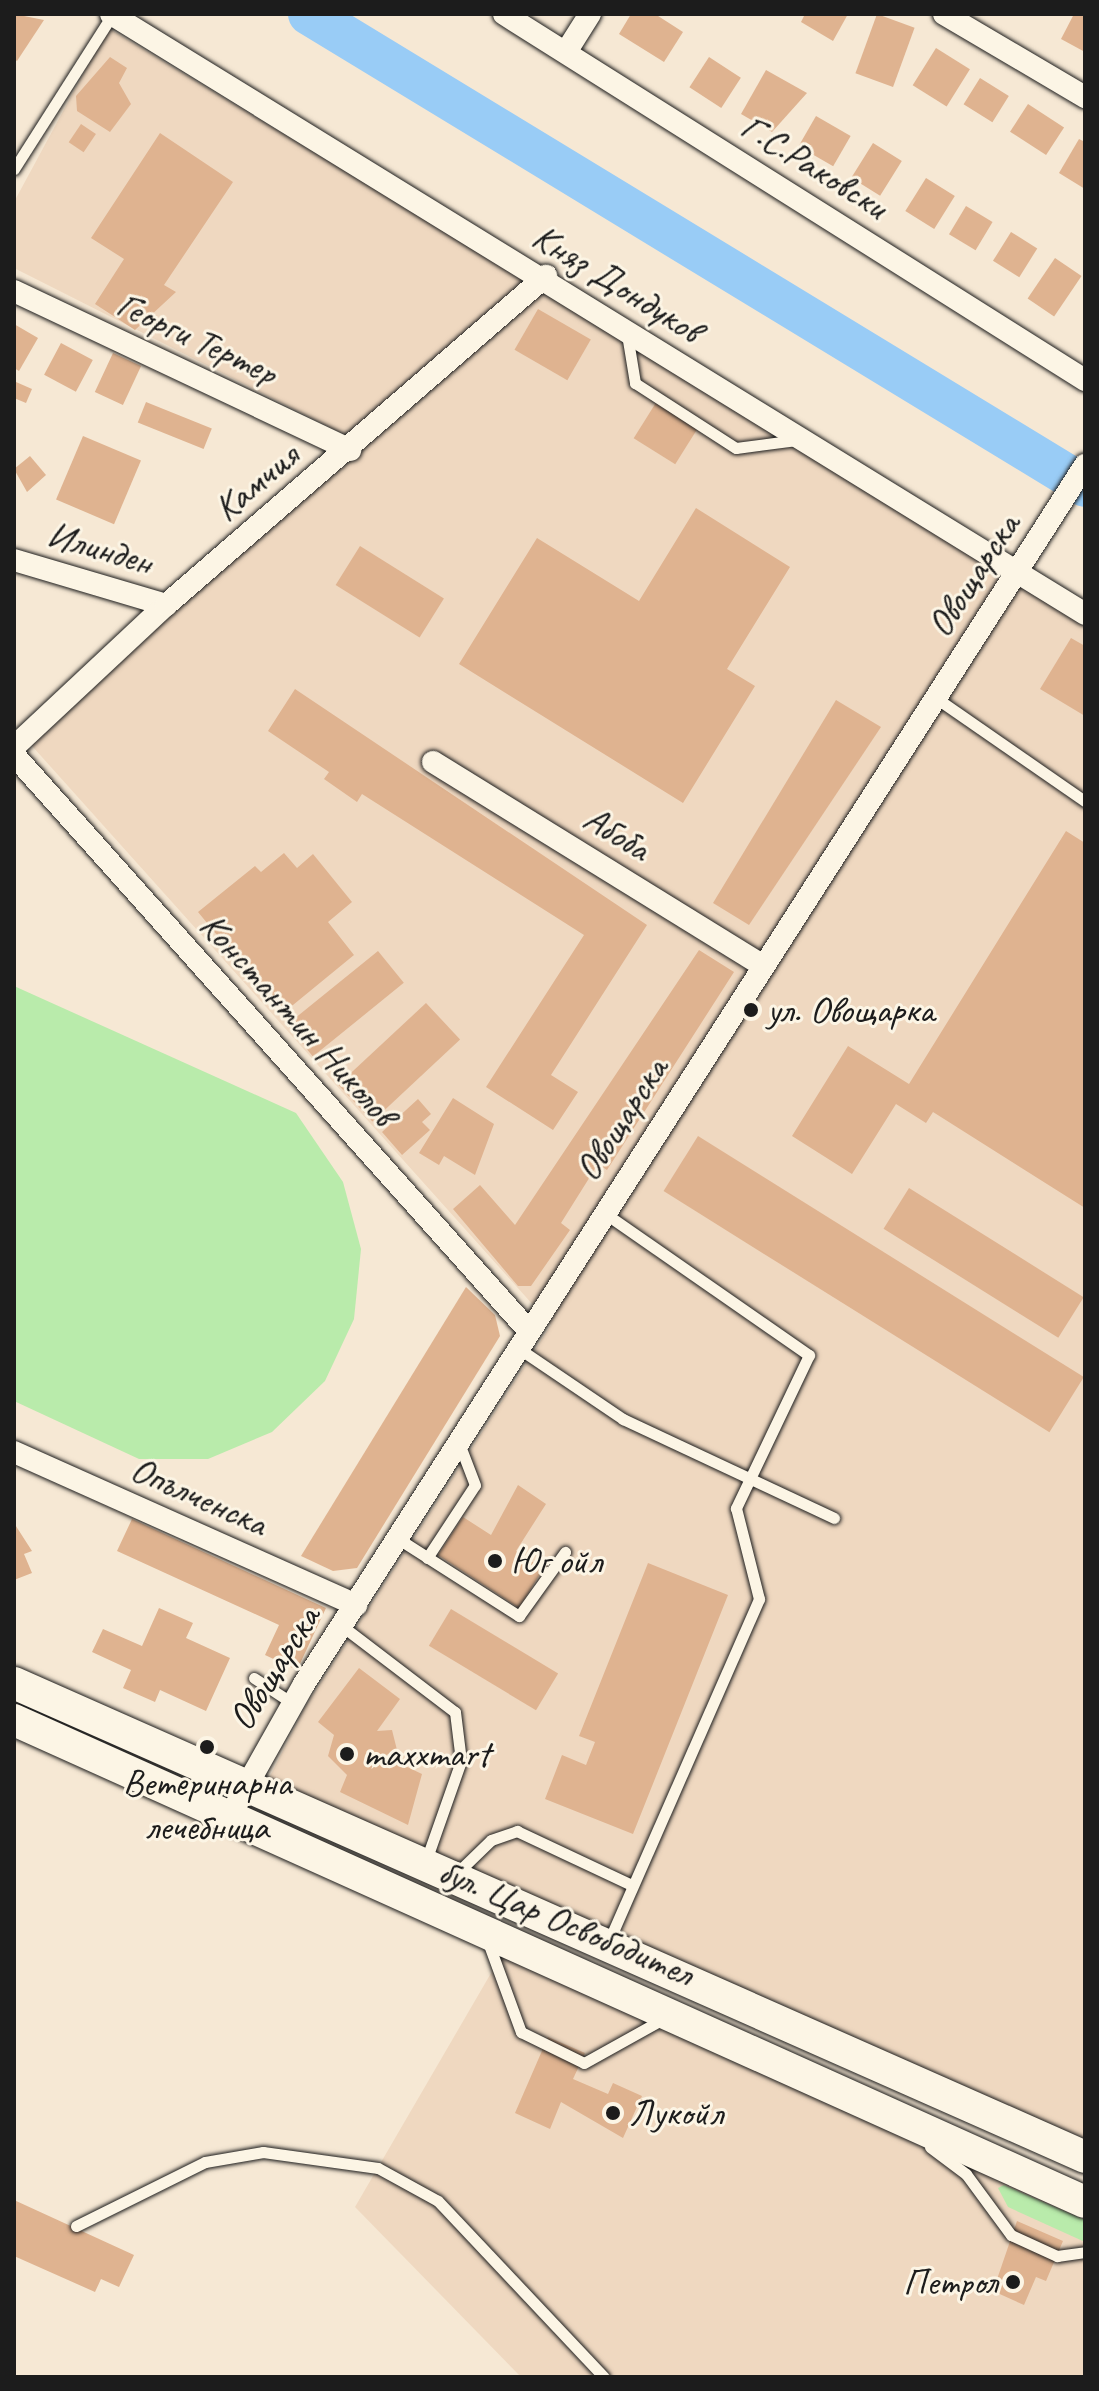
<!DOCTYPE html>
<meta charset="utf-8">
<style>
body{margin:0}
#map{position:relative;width:1099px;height:2391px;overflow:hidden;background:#f6e8d4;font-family:Caveat,sans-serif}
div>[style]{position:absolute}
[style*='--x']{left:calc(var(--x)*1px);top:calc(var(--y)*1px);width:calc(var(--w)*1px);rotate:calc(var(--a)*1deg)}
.built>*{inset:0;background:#efd8c0}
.green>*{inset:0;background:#b9ebab}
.river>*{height:42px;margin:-21px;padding:0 21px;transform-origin:21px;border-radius:21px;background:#99ccf6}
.building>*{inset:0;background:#dfb390;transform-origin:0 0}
.roads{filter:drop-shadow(0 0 2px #1c1c1c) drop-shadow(0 0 2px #1c1c1c)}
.lane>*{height:11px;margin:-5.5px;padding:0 5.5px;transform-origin:5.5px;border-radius:5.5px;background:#fcf5e5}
.street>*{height:22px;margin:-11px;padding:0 11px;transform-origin:11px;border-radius:11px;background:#fcf5e5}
.secondary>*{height:32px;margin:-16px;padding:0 16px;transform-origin:16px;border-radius:16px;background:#fcf5e5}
.dots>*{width:22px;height:22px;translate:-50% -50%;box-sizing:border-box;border:4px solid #fcf5e5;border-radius:50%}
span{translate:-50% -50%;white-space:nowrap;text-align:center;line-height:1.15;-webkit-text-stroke:6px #fcf5e5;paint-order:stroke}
.street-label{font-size:38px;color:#1c1c1c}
.poi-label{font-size:38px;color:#1c1c1c}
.left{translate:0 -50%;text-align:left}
.right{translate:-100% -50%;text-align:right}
.frame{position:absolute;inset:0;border:16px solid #1c1c1c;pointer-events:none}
</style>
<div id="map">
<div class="built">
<div style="clip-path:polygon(108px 28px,1085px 618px,1085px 2139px,264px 1788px,305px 1707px,551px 1325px,24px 737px,359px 442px,14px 268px,14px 202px)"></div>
<div style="clip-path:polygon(501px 1956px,1085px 2219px,1085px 2377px,521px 2377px,355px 2207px)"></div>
</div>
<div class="green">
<div style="clip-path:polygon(14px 986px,296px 1113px,343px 1182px,361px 1249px,354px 1319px,325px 1381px,272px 1432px,208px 1459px,139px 1459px,14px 1401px)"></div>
<div style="clip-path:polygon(1004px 2185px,1085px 2220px,1085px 2242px,1008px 2207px,998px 2188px)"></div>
</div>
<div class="river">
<div style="--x:309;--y:14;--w:908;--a:31.31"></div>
</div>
<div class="building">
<div style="clip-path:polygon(14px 14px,44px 20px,17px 61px,14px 59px)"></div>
<div style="clip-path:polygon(631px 14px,655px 14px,683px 32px,664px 62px,619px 34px)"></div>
<div style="clip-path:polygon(805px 14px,848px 14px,833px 41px,801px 22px)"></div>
<div style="left:877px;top:14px;width:40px;height:63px;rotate:20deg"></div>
<div style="clip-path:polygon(1074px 14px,1085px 16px,1085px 52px,1061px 39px)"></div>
<div style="left:936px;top:48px;width:40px;height:44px;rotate:32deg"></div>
<div style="clip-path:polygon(110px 57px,127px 68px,119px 83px,131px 104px,110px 132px,77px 111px,76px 96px)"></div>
<div style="left:709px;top:57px;width:38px;height:36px;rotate:33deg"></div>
<div style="clip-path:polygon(766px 70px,807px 93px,772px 132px,741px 114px)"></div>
<div style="left:980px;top:78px;width:34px;height:31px;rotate:32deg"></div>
<div style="left:1028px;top:104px;width:43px;height:33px;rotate:33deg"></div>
<div style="left:816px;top:116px;width:40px;height:35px;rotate:30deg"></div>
<div style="left:81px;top:124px;width:18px;height:22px;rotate:34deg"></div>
<div style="clip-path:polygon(160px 133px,233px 182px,164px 285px,176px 292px,135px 330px,95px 304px,124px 259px,91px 238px)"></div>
<div style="clip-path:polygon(1079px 139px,1085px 142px,1085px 189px,1059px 173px)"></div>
<div style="left:873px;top:143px;width:34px;height:41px;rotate:32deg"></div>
<div style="left:926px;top:178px;width:34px;height:39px;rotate:32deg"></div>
<div style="left:966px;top:206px;width:31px;height:33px;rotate:31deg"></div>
<div style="left:1011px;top:232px;width:31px;height:34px;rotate:32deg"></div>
<div style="left:1055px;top:258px;width:32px;height:49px;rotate:34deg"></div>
<div style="left:538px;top:309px;width:61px;height:47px;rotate:30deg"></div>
<div style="clip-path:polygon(14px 324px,38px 338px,19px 371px,14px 368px)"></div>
<div style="left:61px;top:343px;width:36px;height:36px;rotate:28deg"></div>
<div style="left:113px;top:353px;width:31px;height:43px;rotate:25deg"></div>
<div style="clip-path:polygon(16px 382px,32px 389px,26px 403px,14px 398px)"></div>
<div style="left:657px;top:401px;width:49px;height:44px;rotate:32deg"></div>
<div style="left:146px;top:402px;width:71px;height:22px;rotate:22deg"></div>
<div style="left:83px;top:436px;width:63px;height:69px;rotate:23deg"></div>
<div style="clip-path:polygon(30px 456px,46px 475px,27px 492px,14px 469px)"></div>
<div style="clip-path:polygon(696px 508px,790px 567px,727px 669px,755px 686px,683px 803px,459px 664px,537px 538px,639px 601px)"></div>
<div style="left:360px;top:546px;width:99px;height:46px;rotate:32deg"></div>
<div style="clip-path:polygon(1071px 638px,1085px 646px,1085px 716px,1040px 689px)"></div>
<div style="clip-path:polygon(295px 689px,647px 925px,551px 1075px,578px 1092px,553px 1130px,486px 1087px,584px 935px,362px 794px,357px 802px,324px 779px,329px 772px,268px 731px)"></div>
<div style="clip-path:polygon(836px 700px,881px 727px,749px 925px,713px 903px)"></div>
<div style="clip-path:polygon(1066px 831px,1085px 843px,1085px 1208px,933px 1112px,926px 1123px,896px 1104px,852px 1174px,792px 1136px,848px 1046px,909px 1084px)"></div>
<div style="clip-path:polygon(284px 853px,297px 868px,313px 854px,352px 902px,328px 922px,354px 955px,282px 1014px,198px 912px,255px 866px,261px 872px)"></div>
<div style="clip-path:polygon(699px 950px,734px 972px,607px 1170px,598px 1164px,561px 1223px,570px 1230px,531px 1286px,518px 1286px,453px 1209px,480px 1185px,515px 1225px)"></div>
<div style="left:378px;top:951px;width:41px;height:117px;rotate:51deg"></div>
<div style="left:426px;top:1003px;width:50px;height:120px;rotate:47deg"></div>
<div style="clip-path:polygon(453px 1098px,494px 1124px,475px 1175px,444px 1156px,439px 1165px,419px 1153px)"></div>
<div style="clip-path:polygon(418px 1099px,431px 1114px,422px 1122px,430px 1130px,402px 1155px,382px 1132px)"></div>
<div style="left:698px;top:1136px;width:455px;height:65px;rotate:32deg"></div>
<div style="left:909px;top:1188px;width:206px;height:48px;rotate:32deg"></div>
<div style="clip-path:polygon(466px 1287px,495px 1315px,500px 1336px,357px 1568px,333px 1571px,301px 1556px)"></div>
<div style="clip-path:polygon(518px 1485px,546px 1504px,516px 1551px,543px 1569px,519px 1608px,438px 1555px,463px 1517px,491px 1535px)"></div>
<div style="clip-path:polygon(132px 1519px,326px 1608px,297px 1670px,265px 1655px,279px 1625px,117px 1551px)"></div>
<div style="clip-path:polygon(14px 1523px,32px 1551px,24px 1554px,32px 1573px,14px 1580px)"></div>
<div style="clip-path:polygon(648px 1563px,728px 1595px,633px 1834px,545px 1799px,562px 1755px,586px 1765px,595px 1742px,579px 1736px)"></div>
<div style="clip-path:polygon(159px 1608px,193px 1623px,186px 1638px,230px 1658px,206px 1711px,160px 1690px,155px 1702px,123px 1688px,131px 1670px,92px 1652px,103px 1629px,142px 1646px)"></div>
<div style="left:451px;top:1609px;width:125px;height:43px;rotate:31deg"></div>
<div style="clip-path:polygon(359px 1668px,400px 1699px,377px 1731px,392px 1730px,397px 1750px,384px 1756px,422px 1774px,408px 1825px,340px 1792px,347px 1775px,328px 1756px,334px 1735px,318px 1722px)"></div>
<div style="clip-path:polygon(548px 2037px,585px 2053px,573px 2079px,608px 2094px,613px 2083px,642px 2096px,623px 2138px,561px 2102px,550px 2129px,515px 2113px)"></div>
<div style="clip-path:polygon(14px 2200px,134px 2255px,119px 2287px,101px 2279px,95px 2292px,14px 2256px)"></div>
<div style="clip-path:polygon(1017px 2221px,1063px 2241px,1046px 2281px,1036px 2277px,1024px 2305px,993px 2291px)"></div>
</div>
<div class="roads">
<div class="lane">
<div style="--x:14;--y:169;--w:183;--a:-57.5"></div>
<div style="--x:627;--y:334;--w:50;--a:80.7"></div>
<div style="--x:635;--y:383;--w:120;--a:32.8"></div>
<div style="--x:736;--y:448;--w:61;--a:-7.6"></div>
<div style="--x:936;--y:698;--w:181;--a:34.7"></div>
<div style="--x:603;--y:1212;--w:251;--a:34.8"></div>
<div style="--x:809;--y:1355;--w:170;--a:115.5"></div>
<div style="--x:736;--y:1508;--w:94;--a:75.8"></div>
<div style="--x:759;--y:1599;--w:376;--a:113.7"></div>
<div style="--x:518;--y:1348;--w:127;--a:34.1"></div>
<div style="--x:623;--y:1419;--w:233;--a:25.1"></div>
<div style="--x:397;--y:1538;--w:145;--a:32.6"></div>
<div style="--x:519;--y:1616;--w:79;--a:-54.3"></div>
<div style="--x:427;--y:1558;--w:87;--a:-56.7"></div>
<div style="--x:475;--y:1485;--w:45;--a:-110.9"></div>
<div style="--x:342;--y:1626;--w:142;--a:37.3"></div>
<div style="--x:455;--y:1712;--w:49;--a:83"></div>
<div style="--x:461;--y:1761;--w:108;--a:109.4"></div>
<div style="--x:254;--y:1678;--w:45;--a:33.3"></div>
<div style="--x:457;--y:1873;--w:47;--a:-44.1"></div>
<div style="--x:491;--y:1840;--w:28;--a:-19"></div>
<div style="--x:517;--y:1831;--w:127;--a:25.2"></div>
<div style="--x:488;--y:1942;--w:96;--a:69.9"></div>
<div style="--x:521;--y:2032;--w:70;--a:26.2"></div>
<div style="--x:584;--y:2063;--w:93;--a:-29.1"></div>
<div style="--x:930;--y:2147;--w:45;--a:36.9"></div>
<div style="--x:966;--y:2174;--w:76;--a:53.6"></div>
<div style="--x:1011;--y:2235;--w:51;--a:24.5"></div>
<div style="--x:1057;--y:2256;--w:28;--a:-8"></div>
<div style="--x:76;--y:2226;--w:144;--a:-26.4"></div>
<div style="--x:205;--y:2162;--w:59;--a:-9.8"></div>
<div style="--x:263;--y:2152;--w:116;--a:7.9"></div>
<div style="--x:378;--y:2168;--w:68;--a:28.8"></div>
<div style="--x:438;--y:2201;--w:242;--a:46.7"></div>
</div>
<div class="street">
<div style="--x:111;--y:14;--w:1144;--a:31.63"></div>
<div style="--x:504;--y:14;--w:687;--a:32.21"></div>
<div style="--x:944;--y:14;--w:164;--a:30.5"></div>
<div style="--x:566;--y:52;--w:45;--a:-57.7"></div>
<div style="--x:14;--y:291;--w:372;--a:25.3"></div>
<div style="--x:14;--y:560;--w:159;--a:16.5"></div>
<div style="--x:14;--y:747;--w:208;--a:-43.1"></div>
<div style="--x:166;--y:605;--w:503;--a:-40.89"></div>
<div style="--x:14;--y:755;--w:773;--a:48.2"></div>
<div style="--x:433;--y:762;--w:388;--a:31.7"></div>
<div style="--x:14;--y:1452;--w:375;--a:24.1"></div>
<div style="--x:228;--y:1819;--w:155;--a:-60.6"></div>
<div style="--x:304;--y:1684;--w:1448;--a:-57.35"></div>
</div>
<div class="secondary">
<div style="--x:14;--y:1683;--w:1171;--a:23.87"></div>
<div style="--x:14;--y:1720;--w:1174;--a:24.23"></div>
</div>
</div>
<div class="dots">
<div style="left:751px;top:1010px;background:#1c1c1c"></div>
<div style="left:495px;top:1561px;background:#1c1c1c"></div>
<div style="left:207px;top:1747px;background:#1c1c1c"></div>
<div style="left:347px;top:1754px;background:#1c1c1c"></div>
<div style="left:613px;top:2113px;background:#1c1c1c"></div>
<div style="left:1013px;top:2282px;background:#1c1c1c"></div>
</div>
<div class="street-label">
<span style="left:814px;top:166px;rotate:32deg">Г.С.Раковски</span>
<span style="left:617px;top:283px;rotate:32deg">Княз Дондуков</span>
<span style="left:197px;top:338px;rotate:25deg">Георги Тертер</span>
<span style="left:256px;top:482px;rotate:-40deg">Камчия</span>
<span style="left:100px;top:548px;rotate:16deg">Илинден</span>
<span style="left:973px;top:575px;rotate:-57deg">Овощарска</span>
<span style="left:617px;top:833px;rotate:32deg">Абоба</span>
<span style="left:298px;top:1019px;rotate:48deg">Константин Николов</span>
<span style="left:621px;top:1119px;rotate:-57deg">Овощарска</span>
<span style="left:199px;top:1496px;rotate:24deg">Опълченска</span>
<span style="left:274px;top:1668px;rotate:-58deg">Овощарска</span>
<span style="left:566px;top:1922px;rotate:23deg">бул. Цар Освободител</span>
</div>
<div class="poi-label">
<span class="left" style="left:767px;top:1010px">ул. Овощарка</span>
<span class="left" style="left:511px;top:1561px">Юг ойл</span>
<span class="left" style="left:363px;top:1754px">maxxmart</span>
<span style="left:207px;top:1805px">Ветеринарна<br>лечебница</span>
<span class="left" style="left:629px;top:2113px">Лукойл</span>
<span class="right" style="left:997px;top:2282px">Петрол</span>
</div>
<div class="frame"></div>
</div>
